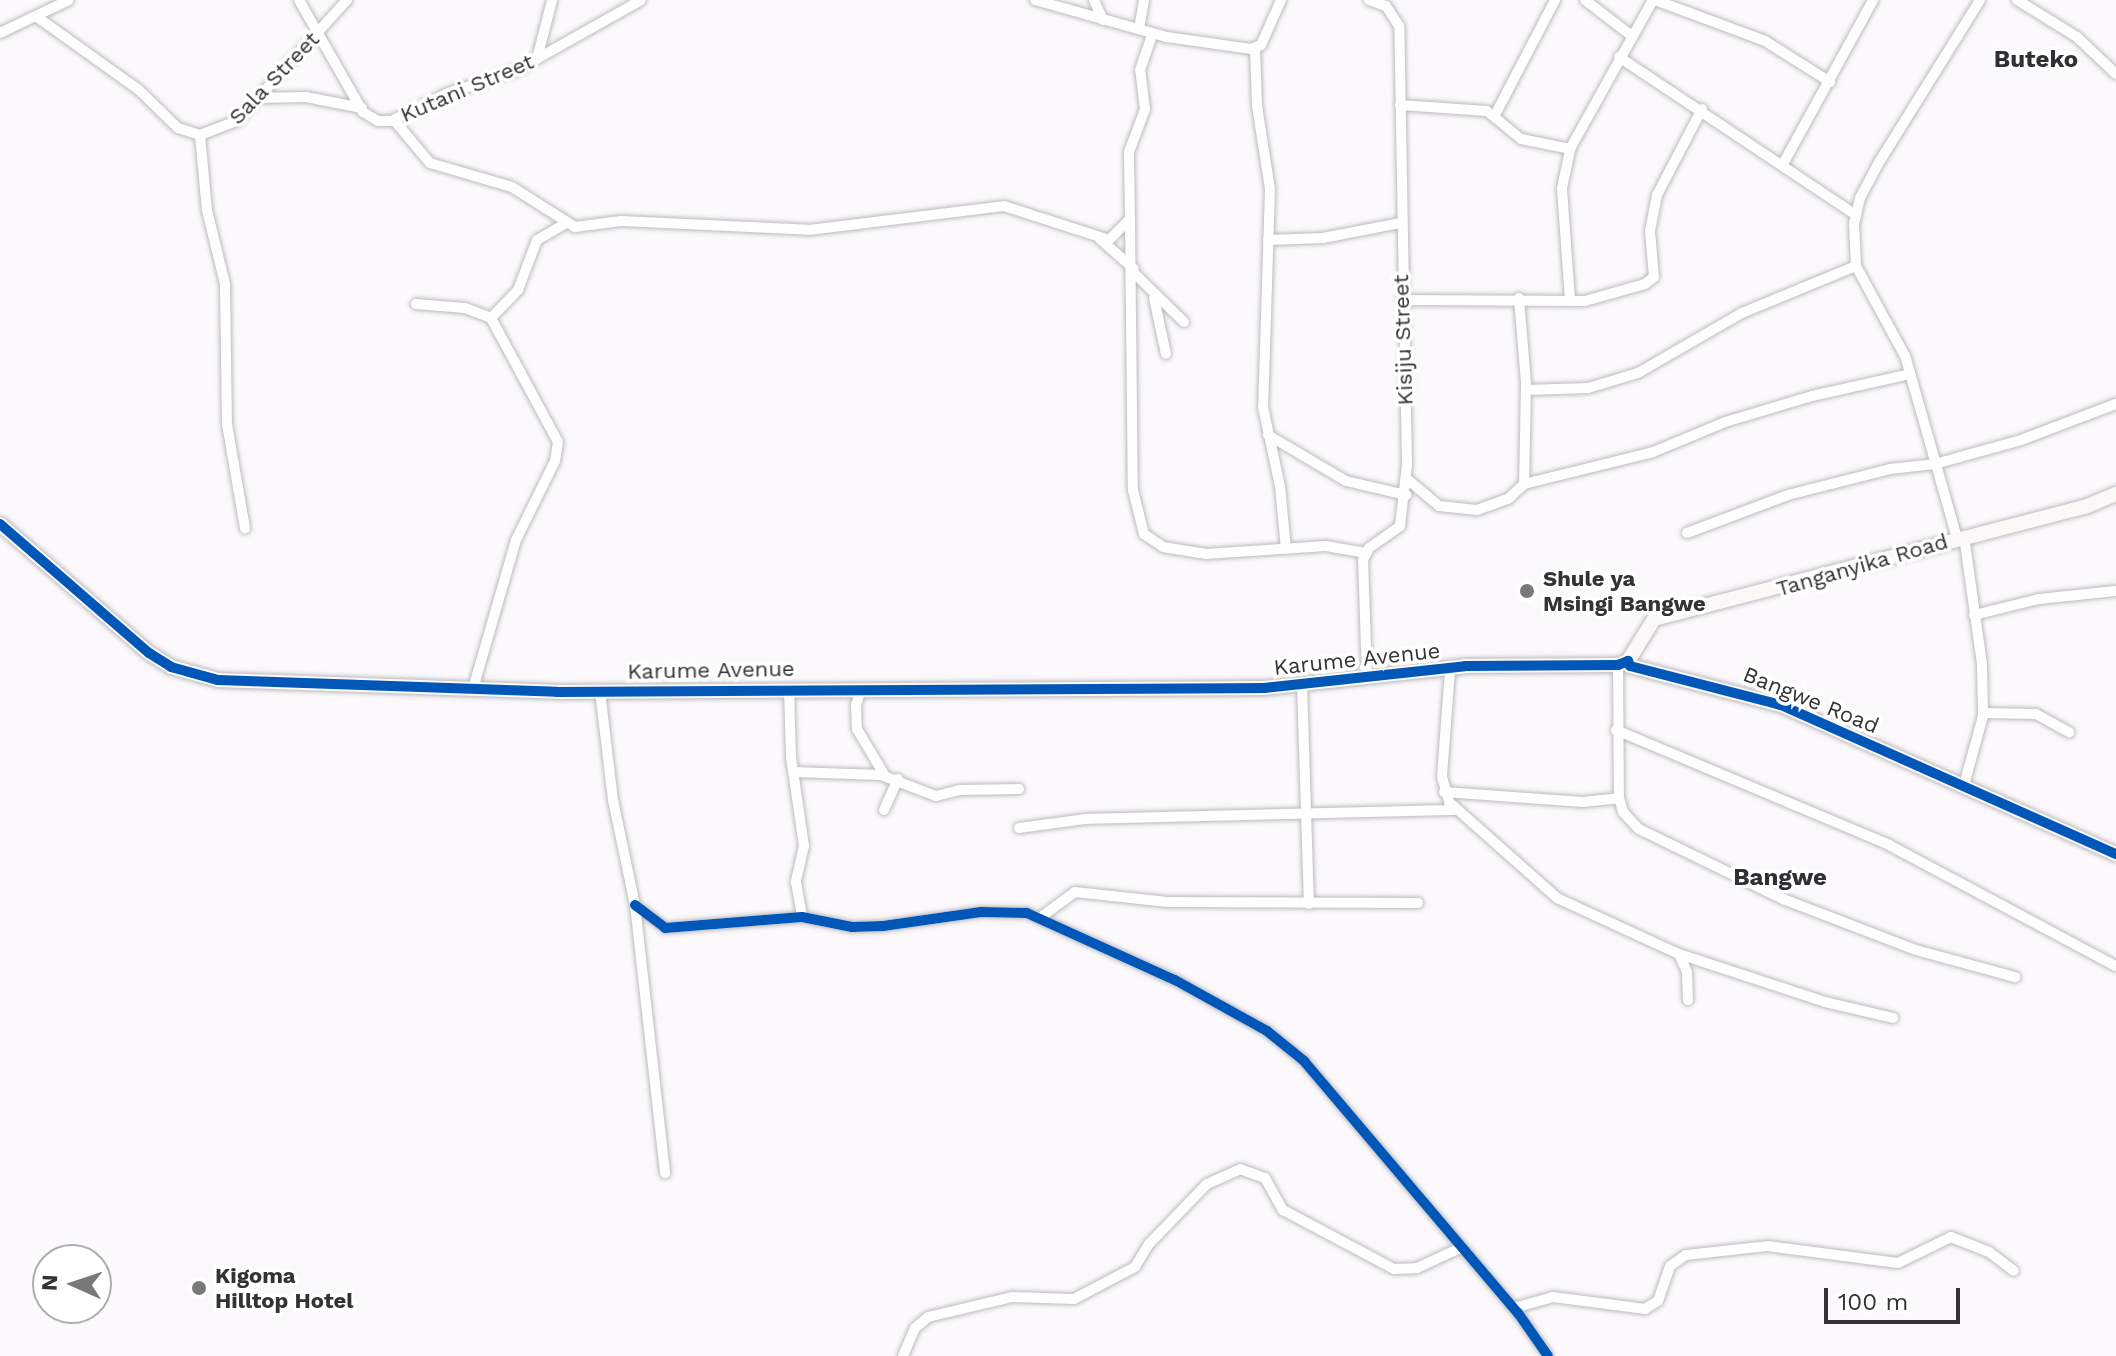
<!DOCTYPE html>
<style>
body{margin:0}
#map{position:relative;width:2116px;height:1356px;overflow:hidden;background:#fbf9fc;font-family:"Work Sans",sans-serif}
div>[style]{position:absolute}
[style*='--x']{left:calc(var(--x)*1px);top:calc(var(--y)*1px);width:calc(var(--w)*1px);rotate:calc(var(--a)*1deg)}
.roads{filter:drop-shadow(0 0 2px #bdbbbd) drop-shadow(0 0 2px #bdbbbd)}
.street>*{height:10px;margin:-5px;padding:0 5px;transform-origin:5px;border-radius:5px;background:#fefeff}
.secondary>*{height:14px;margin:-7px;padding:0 7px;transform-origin:7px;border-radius:7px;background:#fbf8f8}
.cycleway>*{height:10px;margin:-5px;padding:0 5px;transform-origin:5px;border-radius:5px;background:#0057b8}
.dots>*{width:22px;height:22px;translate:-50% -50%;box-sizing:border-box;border:4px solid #fff;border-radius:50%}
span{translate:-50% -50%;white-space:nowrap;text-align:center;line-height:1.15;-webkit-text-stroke:7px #fff;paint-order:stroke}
.street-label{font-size:22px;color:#343234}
.poi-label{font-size:22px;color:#343234;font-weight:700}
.left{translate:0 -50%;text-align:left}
.neighbourhood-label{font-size:24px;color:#312f33;font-weight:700}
.north{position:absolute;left:32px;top:1244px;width:80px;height:80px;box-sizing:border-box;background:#fff;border:2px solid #aeadae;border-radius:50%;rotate:273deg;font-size:22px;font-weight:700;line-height:32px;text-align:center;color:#343234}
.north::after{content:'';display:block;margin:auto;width:28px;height:36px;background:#7a787a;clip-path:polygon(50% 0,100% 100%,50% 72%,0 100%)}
.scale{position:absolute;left:1824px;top:1288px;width:136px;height:36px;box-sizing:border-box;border:4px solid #343234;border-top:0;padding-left:10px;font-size:24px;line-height:28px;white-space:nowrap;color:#343234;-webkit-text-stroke:6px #fff;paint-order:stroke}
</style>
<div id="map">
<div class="roads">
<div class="street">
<div style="--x:299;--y:0;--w:129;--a:60.3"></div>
<div style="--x:363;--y:112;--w:17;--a:31"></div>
<div style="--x:378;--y:121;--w:13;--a:0"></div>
<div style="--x:391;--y:121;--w:61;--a:-26.1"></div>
<div style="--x:446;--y:94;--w:75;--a:-18.7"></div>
<div style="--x:517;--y:70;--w:142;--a:-29.4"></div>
<div style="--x:1035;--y:0;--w:137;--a:15.7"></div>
<div style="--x:1167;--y:37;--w:85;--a:8.1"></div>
<div style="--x:1251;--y:49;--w:11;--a:-22"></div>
<div style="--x:1261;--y:45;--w:49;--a:-66"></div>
<div style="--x:1094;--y:0;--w:22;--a:66"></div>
<div style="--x:1585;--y:0;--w:59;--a:37.5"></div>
<div style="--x:1655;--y:0;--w:117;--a:20.4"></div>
<div style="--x:1765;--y:41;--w:77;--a:32.2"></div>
<div style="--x:2017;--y:0;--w:70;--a:31.7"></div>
<div style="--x:2077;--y:37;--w:54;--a:43.5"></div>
<div style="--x:37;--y:17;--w:125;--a:35.6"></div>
<div style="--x:139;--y:90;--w:54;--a:44.3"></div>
<div style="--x:178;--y:128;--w:23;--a:18"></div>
<div style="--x:200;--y:135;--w:40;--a:-21"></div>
<div style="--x:237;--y:121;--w:164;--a:-47.7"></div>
<div style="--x:1139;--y:29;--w:29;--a:-80"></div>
<div style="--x:0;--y:33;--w:76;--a:-25.6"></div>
<div style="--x:1255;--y:48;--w:58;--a:88"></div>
<div style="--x:1257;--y:106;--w:84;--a:81.1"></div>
<div style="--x:1270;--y:189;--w:218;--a:91.8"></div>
<div style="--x:1263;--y:407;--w:81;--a:77.9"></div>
<div style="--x:1280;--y:486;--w:63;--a:84.6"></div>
<div style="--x:1619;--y:57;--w:285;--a:33.7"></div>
<div style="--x:537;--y:59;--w:61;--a:-75.7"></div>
<div style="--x:259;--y:98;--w:47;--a:-1.2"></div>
<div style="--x:306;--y:97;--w:57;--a:11.1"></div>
<div style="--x:1400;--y:105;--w:87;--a:3.9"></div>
<div style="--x:1487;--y:111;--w:44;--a:39.5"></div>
<div style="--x:1521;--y:139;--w:50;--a:11.5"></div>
<div style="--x:1495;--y:115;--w:130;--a:-62.4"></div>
<div style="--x:394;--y:120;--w:56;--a:50.1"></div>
<div style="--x:430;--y:163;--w:85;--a:16.3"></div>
<div style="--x:512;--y:187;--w:75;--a:32.4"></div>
<div style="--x:575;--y:227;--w:46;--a:-7.4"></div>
<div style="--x:621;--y:221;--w:188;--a:2.7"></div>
<div style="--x:809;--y:230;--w:196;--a:-7"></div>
<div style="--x:1004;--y:206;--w:110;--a:17.9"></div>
<div style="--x:1109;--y:240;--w:30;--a:-45"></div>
<div style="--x:1130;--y:219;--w:67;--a:-90.9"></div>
<div style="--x:1129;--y:152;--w:46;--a:-69.6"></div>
<div style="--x:1145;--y:109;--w:39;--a:-97"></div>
<div style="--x:1140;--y:70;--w:39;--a:-71"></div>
<div style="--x:200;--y:135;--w:75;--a:84.7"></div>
<div style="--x:207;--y:210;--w:76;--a:76.3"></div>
<div style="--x:225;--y:284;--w:140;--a:89.2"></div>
<div style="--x:227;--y:424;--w:106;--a:80.2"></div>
<div style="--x:1783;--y:164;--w:187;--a:-61.2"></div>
<div style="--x:1130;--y:221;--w:269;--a:89.4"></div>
<div style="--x:1133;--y:490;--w:45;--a:76"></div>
<div style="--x:1144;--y:534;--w:23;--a:34"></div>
<div style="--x:1163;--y:547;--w:44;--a:9.2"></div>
<div style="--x:1206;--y:554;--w:120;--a:-3.8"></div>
<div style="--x:1326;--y:546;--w:40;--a:10"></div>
<div style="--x:1100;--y:239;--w:45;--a:41.4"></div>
<div style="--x:1268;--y:240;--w:55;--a:-2.1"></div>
<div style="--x:1323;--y:238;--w:78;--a:-11"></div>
<div style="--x:1134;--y:273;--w:70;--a:44.4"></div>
<div style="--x:1154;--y:298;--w:57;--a:77.9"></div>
<div style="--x:1519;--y:298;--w:86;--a:85.3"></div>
<div style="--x:1526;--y:384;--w:100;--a:91.1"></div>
<div style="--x:1402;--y:300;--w:183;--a:0.3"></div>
<div style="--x:1585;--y:301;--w:62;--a:-15.8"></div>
<div style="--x:1645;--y:284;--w:11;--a:-38"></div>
<div style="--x:1654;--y:277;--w:46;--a:-95"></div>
<div style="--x:1650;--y:231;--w:37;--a:-79"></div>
<div style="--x:1657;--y:195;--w:97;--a:-62.4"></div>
<div style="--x:1570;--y:300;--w:112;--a:-94.1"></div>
<div style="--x:1562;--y:188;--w:40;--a:-78"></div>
<div style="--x:1570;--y:149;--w:171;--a:-60.9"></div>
<div style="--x:416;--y:304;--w:49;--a:4.7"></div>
<div style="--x:465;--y:308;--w:28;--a:21"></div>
<div style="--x:491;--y:318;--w:141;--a:61.6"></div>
<div style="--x:558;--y:442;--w:19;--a:99"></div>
<div style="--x:555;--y:461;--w:88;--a:116.3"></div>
<div style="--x:516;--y:540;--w:155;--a:106.1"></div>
<div style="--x:491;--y:318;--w:39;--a:-46"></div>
<div style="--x:518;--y:290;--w:53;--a:-69.2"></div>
<div style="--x:537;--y:240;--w:32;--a:-30"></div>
<div style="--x:1526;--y:390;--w:62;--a:-1.8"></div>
<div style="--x:1588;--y:388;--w:52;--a:-16.7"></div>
<div style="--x:1638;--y:373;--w:120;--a:-30"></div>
<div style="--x:1742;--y:313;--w:123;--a:-22.4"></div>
<div style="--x:1268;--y:435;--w:91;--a:30.5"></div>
<div style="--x:1346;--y:481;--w:62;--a:13.1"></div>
<div style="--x:1406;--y:478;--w:43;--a:40.3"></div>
<div style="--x:1439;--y:506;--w:38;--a:6"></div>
<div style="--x:1477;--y:510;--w:33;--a:-20"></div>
<div style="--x:1508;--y:499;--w:22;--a:-43"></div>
<div style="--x:1524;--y:484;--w:133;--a:-13.9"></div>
<div style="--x:1653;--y:452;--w:78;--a:-22.6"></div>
<div style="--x:1725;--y:422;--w:91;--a:-16.6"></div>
<div style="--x:1812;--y:396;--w:100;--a:-12.7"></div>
<div style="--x:1687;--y:533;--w:108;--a:-20.6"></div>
<div style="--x:1788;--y:495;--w:105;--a:-14.3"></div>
<div style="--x:1890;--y:469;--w:45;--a:-6.3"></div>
<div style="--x:1935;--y:464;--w:89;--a:-15.6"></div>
<div style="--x:2021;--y:440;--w:102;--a:-20.8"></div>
<div style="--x:1964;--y:536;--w:129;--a:82"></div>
<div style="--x:1982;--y:664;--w:52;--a:88.9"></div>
<div style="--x:1983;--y:716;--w:72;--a:105.4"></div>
<div style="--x:1957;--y:538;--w:189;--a:-105.9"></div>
<div style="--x:1905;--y:356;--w:102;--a:-118.6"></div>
<div style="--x:1856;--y:266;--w:42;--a:-92.7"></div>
<div style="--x:1854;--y:224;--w:27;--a:-77"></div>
<div style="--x:1860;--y:198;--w:38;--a:-62"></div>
<div style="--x:1878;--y:164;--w:193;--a:-58.1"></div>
<div style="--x:1974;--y:615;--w:67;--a:-13.8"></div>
<div style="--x:2039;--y:599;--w:77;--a:-5.9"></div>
<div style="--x:1618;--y:665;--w:133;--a:89.6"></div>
<div style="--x:1619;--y:798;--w:15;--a:74"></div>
<div style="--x:1623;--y:812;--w:23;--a:47"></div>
<div style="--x:1639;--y:829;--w:160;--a:25.9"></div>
<div style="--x:1783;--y:899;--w:142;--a:21"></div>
<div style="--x:1916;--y:950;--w:103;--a:15.3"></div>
<div style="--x:1450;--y:670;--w:107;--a:94.3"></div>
<div style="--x:1442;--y:777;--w:26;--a:74"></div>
<div style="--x:1449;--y:802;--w:144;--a:41.6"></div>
<div style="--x:1557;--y:898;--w:134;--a:24.7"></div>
<div style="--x:1679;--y:954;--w:20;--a:66"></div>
<div style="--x:1687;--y:972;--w:28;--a:88"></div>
<div style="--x:1367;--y:678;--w:118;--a:-91.9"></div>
<div style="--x:1363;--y:560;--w:13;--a:-63"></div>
<div style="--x:1369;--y:548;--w:38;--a:-35"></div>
<div style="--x:1400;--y:526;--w:61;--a:-83.5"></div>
<div style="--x:1407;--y:465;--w:439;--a:-91"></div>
<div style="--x:1399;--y:26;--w:24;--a:-123"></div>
<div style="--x:1386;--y:6;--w:18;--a:-161"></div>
<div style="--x:1302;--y:684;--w:220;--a:88.2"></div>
<div style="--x:861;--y:688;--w:18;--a:106"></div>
<div style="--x:856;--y:705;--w:24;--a:88"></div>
<div style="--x:857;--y:729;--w:55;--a:59.2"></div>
<div style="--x:789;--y:689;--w:68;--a:88.3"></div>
<div style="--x:791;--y:757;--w:90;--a:81.7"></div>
<div style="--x:804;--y:846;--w:37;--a:103"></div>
<div style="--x:796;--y:882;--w:36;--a:80"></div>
<div style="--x:600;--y:691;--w:110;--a:83.2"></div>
<div style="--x:613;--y:800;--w:107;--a:78.2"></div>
<div style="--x:635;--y:905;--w:270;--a:83.6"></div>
<div style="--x:1983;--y:713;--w:53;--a:1.1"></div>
<div style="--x:2036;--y:714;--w:38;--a:29"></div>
<div style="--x:1616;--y:730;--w:296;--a:22.8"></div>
<div style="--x:1889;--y:845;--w:257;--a:28.1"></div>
<div style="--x:793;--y:772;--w:88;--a:2"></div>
<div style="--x:881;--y:775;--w:59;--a:20.9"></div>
<div style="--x:936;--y:796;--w:25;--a:-14"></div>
<div style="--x:960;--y:790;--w:59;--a:-1"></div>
<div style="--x:1444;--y:792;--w:139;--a:4.1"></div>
<div style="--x:1583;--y:802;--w:36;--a:-6"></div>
<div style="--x:884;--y:810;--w:34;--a:-66"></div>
<div style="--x:1019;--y:828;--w:68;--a:-7.7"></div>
<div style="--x:1086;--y:819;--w:369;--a:-1.4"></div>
<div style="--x:635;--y:905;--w:38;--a:37"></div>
<div style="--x:665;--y:928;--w:137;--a:-4.6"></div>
<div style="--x:802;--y:917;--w:51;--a:11.3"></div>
<div style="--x:852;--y:927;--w:31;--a:-2"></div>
<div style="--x:883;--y:926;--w:99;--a:-8.1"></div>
<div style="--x:981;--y:912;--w:46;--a:1.2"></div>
<div style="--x:1027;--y:913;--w:162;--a:24.4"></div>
<div style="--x:1175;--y:980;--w:105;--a:29"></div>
<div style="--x:1267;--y:1031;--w:48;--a:39"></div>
<div style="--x:1304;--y:1061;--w:331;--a:49.7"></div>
<div style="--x:1518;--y:1313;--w:52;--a:55.1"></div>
<div style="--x:1041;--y:917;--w:42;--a:-36.3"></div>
<div style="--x:1075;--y:892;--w:93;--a:6.2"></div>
<div style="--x:1167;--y:902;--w:251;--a:0.2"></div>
<div style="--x:1679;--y:954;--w:154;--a:18.2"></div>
<div style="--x:1825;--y:1002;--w:70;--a:13.2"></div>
<div style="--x:1514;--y:1308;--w:41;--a:-15.8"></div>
<div style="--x:1553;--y:1297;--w:93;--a:7.4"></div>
<div style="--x:1645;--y:1309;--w:15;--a:-32"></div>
<div style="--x:1658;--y:1301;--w:37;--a:-71"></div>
<div style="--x:1670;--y:1266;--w:19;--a:-35"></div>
<div style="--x:1686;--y:1255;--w:81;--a:-6.3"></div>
<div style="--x:1767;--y:1246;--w:132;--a:7.4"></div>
<div style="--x:1898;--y:1263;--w:59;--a:-26.1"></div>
<div style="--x:1951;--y:1237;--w:41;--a:21.5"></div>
<div style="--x:1989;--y:1252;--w:31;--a:37"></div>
<div style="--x:903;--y:1356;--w:30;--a:-67"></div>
<div style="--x:915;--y:1328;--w:17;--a:-40"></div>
<div style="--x:928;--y:1317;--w:86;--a:-13.4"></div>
<div style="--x:1012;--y:1297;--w:62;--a:1.8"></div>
<div style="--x:1074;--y:1299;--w:69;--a:-27.7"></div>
<div style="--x:1135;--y:1267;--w:27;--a:-59"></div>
<div style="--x:1149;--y:1244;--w:83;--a:-46"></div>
<div style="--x:1207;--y:1184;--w:36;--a:-24"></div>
<div style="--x:1240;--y:1169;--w:27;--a:20"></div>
<div style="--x:1265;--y:1178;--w:37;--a:61"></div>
<div style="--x:1283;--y:1210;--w:126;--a:28"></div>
<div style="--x:1394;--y:1269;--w:23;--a:-2"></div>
<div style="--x:1417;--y:1268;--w:47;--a:-24.9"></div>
</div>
<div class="secondary">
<div style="--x:0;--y:524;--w:197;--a:40.9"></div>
<div style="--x:149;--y:653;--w:26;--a:32"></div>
<div style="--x:171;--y:667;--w:49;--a:15.5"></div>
<div style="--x:218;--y:680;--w:339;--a:2"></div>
<div style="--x:557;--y:692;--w:707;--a:-0.32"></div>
<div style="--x:1264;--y:688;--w:202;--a:-6.2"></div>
<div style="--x:1465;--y:666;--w:153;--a:-0.4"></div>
<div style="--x:1618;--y:665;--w:11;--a:-22"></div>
<div style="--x:1628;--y:661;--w:5;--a:68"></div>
<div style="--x:1630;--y:666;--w:156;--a:14.5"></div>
<div style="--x:1781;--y:705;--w:367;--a:24"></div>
<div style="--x:1628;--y:661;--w:49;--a:-58.2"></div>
<div style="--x:1654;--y:619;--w:445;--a:-14.6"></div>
<div style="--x:2085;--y:507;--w:34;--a:-23"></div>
</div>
</div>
<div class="cycleway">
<div style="--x:0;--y:524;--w:197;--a:40.9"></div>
<div style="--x:149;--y:653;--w:26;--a:32"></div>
<div style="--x:171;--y:667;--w:49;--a:15.5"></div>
<div style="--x:218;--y:680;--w:339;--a:2"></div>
<div style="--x:557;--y:692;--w:707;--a:-0.32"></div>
<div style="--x:1264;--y:688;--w:202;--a:-6.2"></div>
<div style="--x:1465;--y:666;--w:153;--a:-0.4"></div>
<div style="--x:1618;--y:665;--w:11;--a:-22"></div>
<div style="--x:1628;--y:661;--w:5;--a:68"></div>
<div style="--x:1630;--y:666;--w:156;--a:14.5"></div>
<div style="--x:1781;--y:705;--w:367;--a:24"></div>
<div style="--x:635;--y:905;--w:38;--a:37"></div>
<div style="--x:665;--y:928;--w:137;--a:-4.6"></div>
<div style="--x:802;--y:917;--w:51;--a:11.3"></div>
<div style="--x:852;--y:927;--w:31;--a:-2"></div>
<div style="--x:883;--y:926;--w:99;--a:-8.1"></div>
<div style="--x:981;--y:912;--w:46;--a:1.2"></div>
<div style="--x:1027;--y:913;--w:162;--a:24.4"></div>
<div style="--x:1175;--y:980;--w:105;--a:29"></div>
<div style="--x:1267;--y:1031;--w:48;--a:39"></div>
<div style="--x:1304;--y:1061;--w:331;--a:49.7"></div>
<div style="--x:1518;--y:1313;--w:52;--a:55.1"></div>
</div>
<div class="dots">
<div style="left:1527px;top:591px;background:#7a787a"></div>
<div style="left:199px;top:1288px;background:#7a787a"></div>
</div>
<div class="street-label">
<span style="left:274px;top:78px;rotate:-46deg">Sala Street</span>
<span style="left:467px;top:88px;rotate:-23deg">Kutani Street</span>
<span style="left:1403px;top:340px;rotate:-92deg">Kisiju Street</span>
<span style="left:1862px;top:565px;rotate:-16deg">Tanganyika Road</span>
<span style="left:1357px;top:659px;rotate:-6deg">Karume Avenue</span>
<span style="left:711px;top:670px;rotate:-1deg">Karume Avenue</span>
<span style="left:1811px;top:700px;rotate:22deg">Bangwe Road</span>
</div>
<div class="poi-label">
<span class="left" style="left:1543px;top:591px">Shule ya<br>Msingi Bangwe</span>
<span class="left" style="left:215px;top:1288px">Kigoma<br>Hilltop Hotel</span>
</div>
<div class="neighbourhood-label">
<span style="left:2036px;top:60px">Buteko</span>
<span style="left:1780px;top:878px">Bangwe</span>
</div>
<div class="north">N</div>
<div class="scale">100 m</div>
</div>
